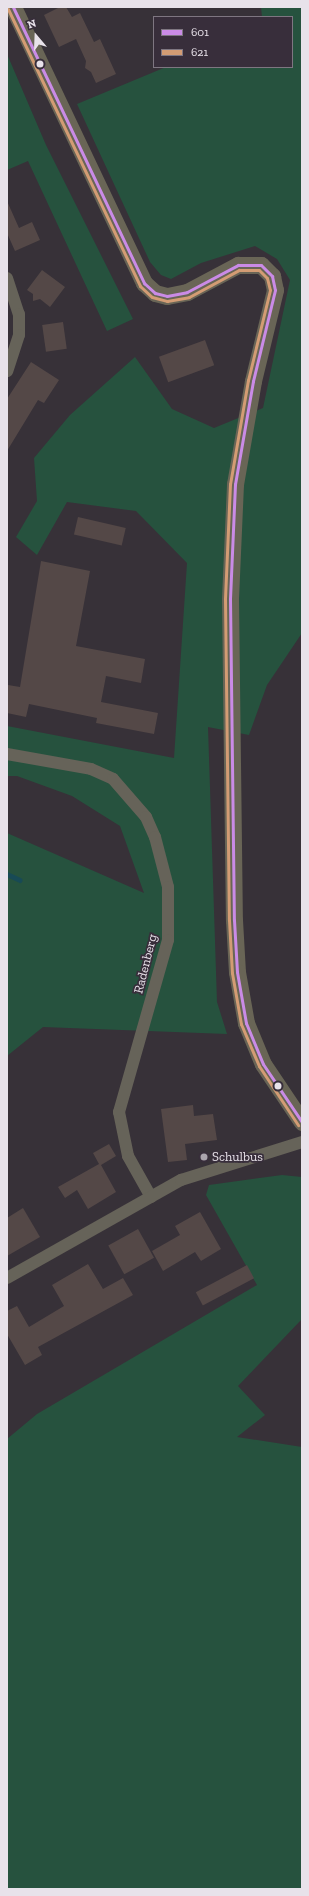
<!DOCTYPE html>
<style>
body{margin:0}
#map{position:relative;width:309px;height:1896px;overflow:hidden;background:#373138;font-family:"Zilla Slab",serif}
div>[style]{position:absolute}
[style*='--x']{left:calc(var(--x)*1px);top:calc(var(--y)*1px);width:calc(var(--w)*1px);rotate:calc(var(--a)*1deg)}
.green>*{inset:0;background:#26523e}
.stream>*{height:4.5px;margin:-2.25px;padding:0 2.25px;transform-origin:2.25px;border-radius:2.25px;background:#184a55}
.building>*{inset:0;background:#544847;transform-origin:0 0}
.minor>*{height:12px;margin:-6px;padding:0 6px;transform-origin:6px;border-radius:6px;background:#666359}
.secondary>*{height:17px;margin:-8.5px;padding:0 8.5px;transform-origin:8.5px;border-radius:8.5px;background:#696556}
.bus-1>*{height:3px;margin:-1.5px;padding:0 1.5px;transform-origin:1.5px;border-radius:1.5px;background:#ca8be6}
.bus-2>*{height:3px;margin:-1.5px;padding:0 1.5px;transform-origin:1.5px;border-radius:1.5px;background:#d39c74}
.dots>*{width:11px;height:11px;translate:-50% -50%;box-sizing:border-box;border:2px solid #382e3b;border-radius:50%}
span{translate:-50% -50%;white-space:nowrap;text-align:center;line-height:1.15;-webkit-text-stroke:3.5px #382e3b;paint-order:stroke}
.street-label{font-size:13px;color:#e8e2ea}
.poi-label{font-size:13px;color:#e8e2ea}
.left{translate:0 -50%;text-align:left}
.frame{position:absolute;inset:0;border:8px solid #e8e2ea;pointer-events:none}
.legend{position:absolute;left:153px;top:16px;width:140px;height:52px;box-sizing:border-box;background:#382e3b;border:1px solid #7e7681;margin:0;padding:5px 7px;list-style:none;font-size:12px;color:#e8e2ea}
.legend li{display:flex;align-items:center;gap:8px;height:20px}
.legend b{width:20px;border:1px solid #7e7681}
.north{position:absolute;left:16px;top:16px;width:40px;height:40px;-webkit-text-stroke:3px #382e3b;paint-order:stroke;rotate:341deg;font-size:11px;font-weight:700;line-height:16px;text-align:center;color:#e8e2ea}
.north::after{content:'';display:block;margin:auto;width:14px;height:18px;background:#e8e2ea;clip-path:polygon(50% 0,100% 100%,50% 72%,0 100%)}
</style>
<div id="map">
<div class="green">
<div style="clip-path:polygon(261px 7px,302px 7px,302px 633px,267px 685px,249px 735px,208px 727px,217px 1002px,227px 1034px,43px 1027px,7px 1056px,7px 833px,144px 893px,120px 826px,72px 796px,17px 776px,7px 776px,7px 726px,174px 758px,187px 563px,136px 511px,67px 502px,37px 555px,16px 537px,37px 501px,34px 458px,70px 415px,135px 357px,172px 409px,214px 428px,263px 408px,290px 280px,277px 259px,255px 246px,201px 263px,171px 279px,161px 275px,150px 262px,77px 104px,166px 67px,292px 67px,292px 17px,262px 17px)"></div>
<div style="clip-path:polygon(7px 54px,46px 145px,133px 319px,107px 331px,28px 161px,7px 170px)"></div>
<div style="clip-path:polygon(282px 1175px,302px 1177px,302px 1319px,238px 1386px,265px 1415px,237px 1437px,302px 1447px,302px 1889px,7px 1889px,7px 1439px,37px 1414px,257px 1285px,206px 1195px,209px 1185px)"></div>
</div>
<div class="stream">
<div style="--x:7;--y:874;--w:14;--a:25"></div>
</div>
<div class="building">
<div style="clip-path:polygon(60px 7px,66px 7px,72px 17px,80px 13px,94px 42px,100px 39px,116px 74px,96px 83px,91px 72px,85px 68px,86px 61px,76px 39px,59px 47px,44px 15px)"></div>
<div style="clip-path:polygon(7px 201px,19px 228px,32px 222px,40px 240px,15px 251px,7px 233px)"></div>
<div style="clip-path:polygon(42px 270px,65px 287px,50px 307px,40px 299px,33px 301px,33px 294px,27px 290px)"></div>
<div style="left:63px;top:322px;width:27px;height:21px;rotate:82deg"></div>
<div style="left:205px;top:340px;width:27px;height:49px;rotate:70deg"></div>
<div style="clip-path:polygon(31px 362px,59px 380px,44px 403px,38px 400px,7px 451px,7px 399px)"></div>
<div style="left:78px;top:517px;width:49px;height:18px;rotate:13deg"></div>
<div style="clip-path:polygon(41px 561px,90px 571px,76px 646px,145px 659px,141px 683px,106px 676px,101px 702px,158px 713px,154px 734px,96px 723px,97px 718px,29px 704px,26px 717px,7px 713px,8px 685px,20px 687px)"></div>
<div style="clip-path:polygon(193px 1105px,194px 1116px,213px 1114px,217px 1140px,185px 1144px,187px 1160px,168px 1162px,161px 1109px)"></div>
<div style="clip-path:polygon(109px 1144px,116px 1156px,101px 1165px,116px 1192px,88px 1209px,77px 1190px,65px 1198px,58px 1187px,99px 1164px,93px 1153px)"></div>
<div style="clip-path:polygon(23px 1208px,40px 1237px,7px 1256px,7px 1218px)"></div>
<div style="clip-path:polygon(200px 1212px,221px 1249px,201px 1261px,195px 1252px,163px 1271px,152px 1251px,180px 1235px,175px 1226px)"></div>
<div style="left:138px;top:1229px;width:33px;height:34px;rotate:61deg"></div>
<div style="clip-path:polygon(88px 1264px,103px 1289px,123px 1278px,133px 1295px,38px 1347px,42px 1355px,25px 1365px,7px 1334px,7px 1311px,17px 1306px,29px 1327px,64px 1306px,52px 1285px)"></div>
<div style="left:247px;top:1265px;width:15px;height:58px;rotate:62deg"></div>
</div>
<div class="minor">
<div style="--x:7;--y:278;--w:38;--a:72"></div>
<div style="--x:19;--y:314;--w:21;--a:90"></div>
<div style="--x:19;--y:335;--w:38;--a:108"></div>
<div style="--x:7;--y:754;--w:85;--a:10.1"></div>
<div style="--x:91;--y:769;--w:24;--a:24"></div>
<div style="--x:113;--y:779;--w:50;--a:49"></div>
<div style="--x:146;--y:817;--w:22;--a:66"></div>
<div style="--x:155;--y:837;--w:52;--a:75.4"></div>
<div style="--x:168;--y:887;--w:53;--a:90"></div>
<div style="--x:168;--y:940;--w:179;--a:105.9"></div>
<div style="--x:119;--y:1112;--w:45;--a:78.4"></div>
<div style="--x:128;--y:1156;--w:47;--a:60.7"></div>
<div style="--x:7;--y:1278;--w:200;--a:-29.4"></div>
<div style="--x:181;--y:1180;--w:127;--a:-17.4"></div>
</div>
<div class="secondary">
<div style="--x:13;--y:7;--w:306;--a:64.6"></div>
<div style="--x:144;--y:283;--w:15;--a:42"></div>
<div style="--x:155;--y:293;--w:12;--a:14"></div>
<div style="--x:167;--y:296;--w:20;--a:-11"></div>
<div style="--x:187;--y:292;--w:58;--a:-27.9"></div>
<div style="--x:238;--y:265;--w:23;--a:0"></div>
<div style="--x:261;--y:265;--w:16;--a:45"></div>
<div style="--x:272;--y:276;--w:14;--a:78"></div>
<div style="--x:275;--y:290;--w:94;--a:103.6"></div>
<div style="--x:253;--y:381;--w:105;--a:99.9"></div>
<div style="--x:235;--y:484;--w:115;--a:92.5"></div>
<div style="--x:230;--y:599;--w:321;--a:89.3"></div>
<div style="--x:234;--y:920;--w:52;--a:86.7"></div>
<div style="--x:237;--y:972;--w:52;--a:80"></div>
<div style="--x:246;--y:1023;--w:44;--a:67.5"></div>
<div style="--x:263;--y:1064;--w:70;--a:56.1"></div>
</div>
<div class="bus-1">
<div style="--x:13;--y:7;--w:306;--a:64.6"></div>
<div style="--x:144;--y:283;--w:15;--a:42"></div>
<div style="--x:155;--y:293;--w:12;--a:14"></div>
<div style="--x:167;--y:296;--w:20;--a:-11"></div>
<div style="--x:187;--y:292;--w:58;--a:-27.9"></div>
<div style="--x:238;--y:265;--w:23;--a:0"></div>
<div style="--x:261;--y:265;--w:16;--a:45"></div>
<div style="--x:272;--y:276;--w:14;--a:78"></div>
<div style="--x:275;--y:290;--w:94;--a:103.6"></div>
<div style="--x:253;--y:381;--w:105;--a:99.9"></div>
<div style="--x:235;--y:484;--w:115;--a:92.5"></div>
<div style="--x:230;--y:599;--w:321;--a:89.3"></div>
<div style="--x:234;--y:920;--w:52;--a:86.7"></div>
<div style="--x:237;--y:972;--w:52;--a:80"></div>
<div style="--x:246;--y:1023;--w:44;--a:67.5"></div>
<div style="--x:263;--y:1064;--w:70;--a:56.1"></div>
</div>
<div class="bus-2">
<div style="--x:8;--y:9;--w:307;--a:64.5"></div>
<div style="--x:140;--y:286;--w:16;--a:43"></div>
<div style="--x:152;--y:297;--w:16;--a:15"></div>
<div style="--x:167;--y:301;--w:22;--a:-10"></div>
<div style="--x:189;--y:297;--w:57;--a:-28.4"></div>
<div style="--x:239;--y:270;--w:20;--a:0"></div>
<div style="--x:259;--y:270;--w:11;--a:45"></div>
<div style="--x:267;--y:278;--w:12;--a:76"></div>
<div style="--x:270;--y:290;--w:93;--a:103.7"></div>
<div style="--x:248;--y:380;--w:106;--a:99.8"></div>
<div style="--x:230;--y:484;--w:115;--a:92.5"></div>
<div style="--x:225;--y:599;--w:321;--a:89.3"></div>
<div style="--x:229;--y:920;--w:53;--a:86.8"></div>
<div style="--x:232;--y:973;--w:52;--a:80"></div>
<div style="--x:241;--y:1024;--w:46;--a:66.8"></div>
<div style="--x:259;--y:1066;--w:71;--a:56.5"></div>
</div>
<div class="dots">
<div style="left:40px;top:64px;background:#e8e2ea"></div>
<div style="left:278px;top:1086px;background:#e8e2ea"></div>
<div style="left:204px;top:1157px;background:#aaa4ac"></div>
</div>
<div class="street-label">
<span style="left:146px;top:964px;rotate:-76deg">Radenberg</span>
</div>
<div class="poi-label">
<span class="left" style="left:212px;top:1157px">Schulbus</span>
</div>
<div class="frame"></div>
<ul class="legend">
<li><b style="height:5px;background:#ca8be6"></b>601</li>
<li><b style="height:5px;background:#d39c74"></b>621</li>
</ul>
<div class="north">N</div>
</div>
